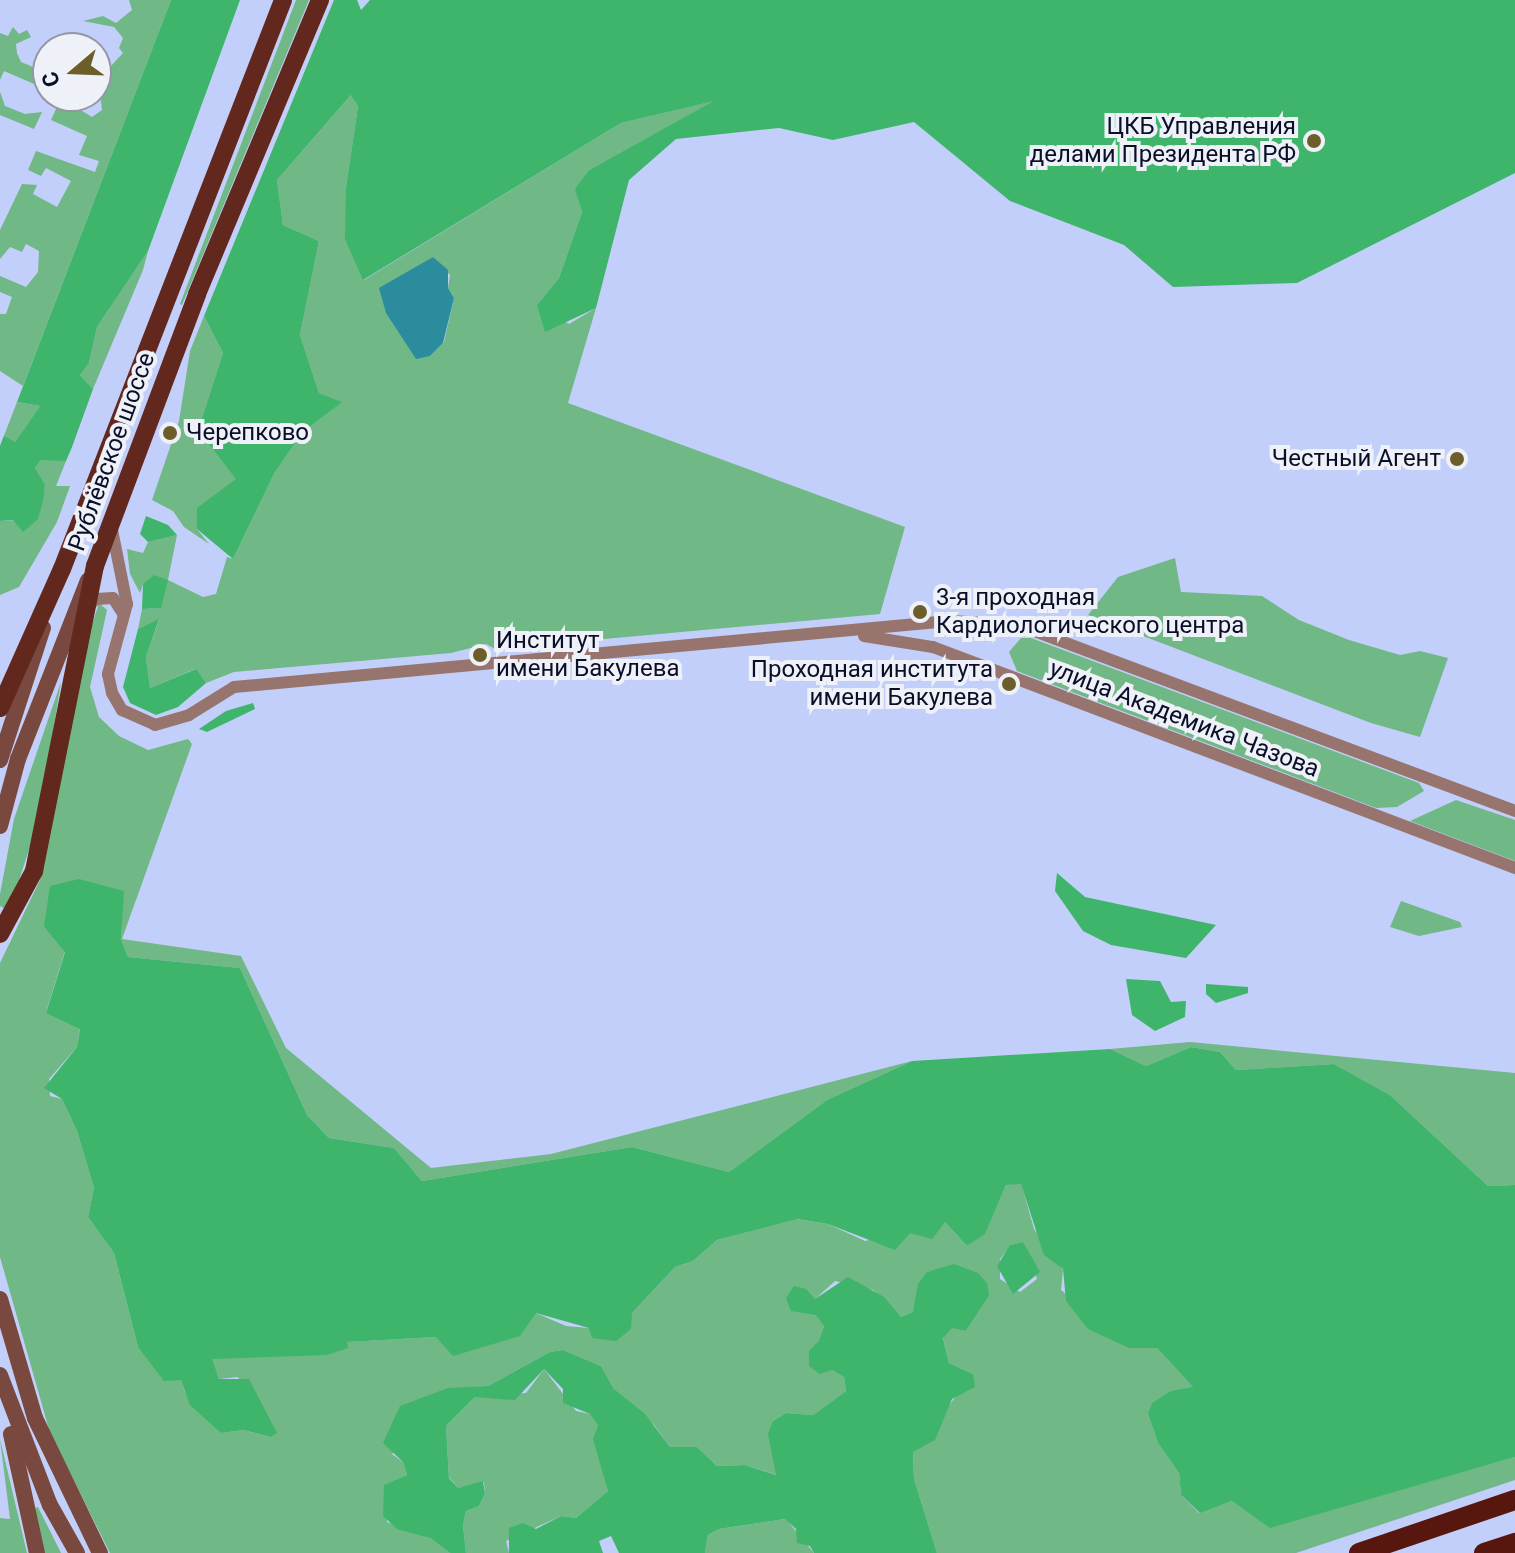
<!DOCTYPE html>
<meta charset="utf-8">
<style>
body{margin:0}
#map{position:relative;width:1515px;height:1553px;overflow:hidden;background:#c2cffa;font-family:Roboto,sans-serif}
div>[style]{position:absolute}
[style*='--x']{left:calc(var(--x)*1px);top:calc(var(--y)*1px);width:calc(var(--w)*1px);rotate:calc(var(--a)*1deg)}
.green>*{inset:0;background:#70b885}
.forest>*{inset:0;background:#3fb46b}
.water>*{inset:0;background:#2b8c9e}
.minor>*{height:12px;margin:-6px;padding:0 6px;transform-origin:6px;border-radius:6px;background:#97746d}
.secondary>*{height:16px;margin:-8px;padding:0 8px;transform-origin:8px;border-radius:8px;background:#79483e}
.primary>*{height:18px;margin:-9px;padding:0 9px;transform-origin:9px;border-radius:9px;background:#62271d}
.trunk>*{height:20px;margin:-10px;padding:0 10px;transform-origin:10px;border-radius:10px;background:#57160e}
.dots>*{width:22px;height:22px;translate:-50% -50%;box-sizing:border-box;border:4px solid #eff1f8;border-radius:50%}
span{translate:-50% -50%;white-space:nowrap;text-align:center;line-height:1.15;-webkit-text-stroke:8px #eff1f8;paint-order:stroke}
.poi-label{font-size:24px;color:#0a0e27}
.right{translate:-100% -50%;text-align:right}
.left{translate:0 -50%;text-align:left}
.street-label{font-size:24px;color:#0a0e27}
.north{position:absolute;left:32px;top:32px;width:80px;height:80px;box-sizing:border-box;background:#eff1f8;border:2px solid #9396a4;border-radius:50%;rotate:251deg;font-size:22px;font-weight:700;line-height:32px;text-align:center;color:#0a0e27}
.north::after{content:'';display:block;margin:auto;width:28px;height:36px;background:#6d5d2a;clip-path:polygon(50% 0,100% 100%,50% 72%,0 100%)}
</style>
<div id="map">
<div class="green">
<div style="clip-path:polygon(129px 0,171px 0,23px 386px,0 371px,0 314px,6px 314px,12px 297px,0 292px,0 276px,26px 287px,38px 272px,39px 251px,26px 244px,22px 252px,10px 247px,0 259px,0 230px,22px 184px,37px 185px,33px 194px,57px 207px,71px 181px,46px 168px,41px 176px,28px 170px,36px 151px,95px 172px,99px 161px,79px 155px,87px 136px,51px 120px,61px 98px,92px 117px,102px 110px,96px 59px,111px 66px,123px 53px,119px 48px,123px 38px,114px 27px,83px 21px,103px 16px,116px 23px,132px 10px)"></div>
<div style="clip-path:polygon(296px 0,309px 0,182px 305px,180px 304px)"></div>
<div style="clip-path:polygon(13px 27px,19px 34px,27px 30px,31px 37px,16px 44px,17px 53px,21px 62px,48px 73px,48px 90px,4px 71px,0 80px,0 33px,8px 36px)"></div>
<div style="clip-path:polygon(0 92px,5px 106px,25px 114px,42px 112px,34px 129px,0 115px)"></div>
<div style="clip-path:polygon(evenodd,352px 94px,358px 106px,346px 187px,364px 280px,621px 123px,717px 100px,589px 170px,576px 189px,582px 212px,559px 278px,537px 305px,569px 324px,596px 308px,568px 403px,905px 527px,880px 614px,495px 649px,486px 644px,451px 653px,234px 672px,206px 683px,195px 669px,150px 688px,146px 657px,159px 620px,138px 629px,142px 609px,161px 608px,143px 584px,140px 593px,130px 574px,127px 549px,143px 553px,148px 542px,177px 535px,168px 580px,203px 597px,216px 594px,227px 557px,233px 559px,275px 472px,303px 432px,341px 402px,319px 393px,300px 335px,319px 241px,283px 225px,277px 180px,352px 94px,433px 257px,450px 275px,448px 288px,454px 298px,444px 342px,430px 356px,422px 264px,433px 257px)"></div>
<div style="clip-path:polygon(148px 251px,143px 270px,93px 389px,80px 375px,89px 363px,97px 327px)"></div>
<div style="clip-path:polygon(204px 316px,223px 353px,198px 430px,237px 479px,197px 529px,209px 544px,184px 527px,173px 511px,152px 500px,179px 421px,190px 351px)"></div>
<div style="clip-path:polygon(17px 402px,40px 406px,15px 442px,0 446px)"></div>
<div style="clip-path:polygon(58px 457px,66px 461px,56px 486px,70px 486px,57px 522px,19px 587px,0 595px,0 521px,38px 519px,45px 486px,35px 468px,41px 460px)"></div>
<div style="clip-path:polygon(1175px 558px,1181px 592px,1262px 596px,1299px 620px,1349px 640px,1400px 655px,1420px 651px,1448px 658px,1420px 737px,1371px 723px,1088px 615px,1118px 577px)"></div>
<div style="clip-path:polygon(evenodd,99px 603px,107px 610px,90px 687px,99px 717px,119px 736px,148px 750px,188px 739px,192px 744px,122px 939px,241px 956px,286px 1048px,431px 1168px,551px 1154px,912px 1061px,827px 1100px,729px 1172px,632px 1147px,422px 1181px,394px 1148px,329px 1138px,307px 1115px,240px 968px,128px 957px,121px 939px,123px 891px,44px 927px,65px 951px,46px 1012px,80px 1028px,77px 1047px,49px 1079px,50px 1096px,62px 1099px,77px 1131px,94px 1188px,88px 1217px,114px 1253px,138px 1347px,171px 1378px,181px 1379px,185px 1392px,221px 1433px,244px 1430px,269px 1437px,238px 1377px,219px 1379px,211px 1359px,232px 1354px,268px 1357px,346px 1342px,436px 1337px,536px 1313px,566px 1326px,589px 1328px,632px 1313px,675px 1267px,693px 1261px,717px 1240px,796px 1219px,828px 1224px,865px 1241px,945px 1222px,967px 1246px,985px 1233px,1006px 1185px,1021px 1183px,1034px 1229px,1063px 1270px,1061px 1290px,1129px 1348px,1157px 1348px,1194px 1388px,1148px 1414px,1158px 1443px,1179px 1473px,1181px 1495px,1199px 1513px,1232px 1501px,1270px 1527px,1515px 1457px,1515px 1480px,1296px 1553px,937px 1553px,914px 1479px,913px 1452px,973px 1374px,949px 1363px,943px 1337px,952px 1327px,966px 1331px,989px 1296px,941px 1269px,927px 1272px,913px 1312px,901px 1317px,873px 1290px,835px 1281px,814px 1300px,824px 1326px,819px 1342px,832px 1370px,844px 1377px,846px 1391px,813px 1415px,786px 1413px,773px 1421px,777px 1475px,745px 1465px,717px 1466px,697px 1447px,670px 1447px,654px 1425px,614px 1389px,601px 1366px,563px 1350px,550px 1352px,488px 1386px,461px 1388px,392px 1454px,403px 1462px,407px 1475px,385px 1485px,387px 1522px,430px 1538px,450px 1553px,110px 1553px,50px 1433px,0 1257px,0 963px,40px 880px,87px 640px,99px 603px,1023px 1242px,1037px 1279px,1020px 1292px,1000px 1279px,1000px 1259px,1011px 1245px,1023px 1242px)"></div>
<div style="clip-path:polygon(1021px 638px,1031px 638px,1419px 783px,1424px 791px,1397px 807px,1376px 808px,1017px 671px,1009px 652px)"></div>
<div style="clip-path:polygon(61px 682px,39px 819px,9px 911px,0 906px,0 894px,14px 819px)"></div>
<div style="clip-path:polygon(1456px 800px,1515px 820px,1515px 861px,1410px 821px)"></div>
<div style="clip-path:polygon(1401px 901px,1460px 922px,1462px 927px,1419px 936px,1390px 927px)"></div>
<div style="clip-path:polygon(1190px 1042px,1515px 1073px,1515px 1185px,1488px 1186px,1390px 1095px,1334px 1064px,1236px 1070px,1220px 1052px,1191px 1047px,1146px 1066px,1110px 1049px)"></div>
<div style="clip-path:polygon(544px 1369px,576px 1411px,590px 1414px,598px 1426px,608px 1491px,576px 1518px,561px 1516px,506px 1541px,509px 1553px,466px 1553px,463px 1525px,466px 1511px,479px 1506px,485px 1494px,484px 1482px,458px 1488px,449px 1477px,446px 1426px,475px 1397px,526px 1393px)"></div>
<div style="clip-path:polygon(0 1439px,27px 1553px,0 1553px,0 1518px,10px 1519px)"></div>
<div style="clip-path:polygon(38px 1507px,61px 1553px,43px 1553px,32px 1509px)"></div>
<div style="clip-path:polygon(786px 1519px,814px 1553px,705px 1553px,708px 1535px,719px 1529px)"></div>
</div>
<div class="forest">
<div style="clip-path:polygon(171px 0,240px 0,148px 251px,97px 327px,89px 363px,80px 375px,93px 389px,72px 447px,66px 461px,41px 460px,35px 468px,45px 485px,43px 501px,38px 519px,23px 532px,13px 520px,0 521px,0 446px,4px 436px,15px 442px,40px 406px,17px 402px)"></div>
<div style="clip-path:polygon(334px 0,357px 0,361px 10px,370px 0,1515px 0,1515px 173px,1297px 283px,1173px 287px,1124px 245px,1010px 201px,914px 122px,833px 140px,779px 128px,676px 139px,629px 180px,596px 308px,545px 332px,537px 305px,559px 278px,582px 212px,575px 189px,589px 170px,714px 101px,621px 123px,363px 280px,345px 239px,346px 187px,358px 106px,351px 95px,277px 180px,283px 225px,319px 241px,300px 335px,319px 393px,342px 402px,303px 432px,275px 472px,233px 559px,197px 529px,197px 508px,236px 479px,198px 430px,223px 353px,204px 316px)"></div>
<div style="clip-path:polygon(146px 516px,168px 525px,177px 535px,148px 542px,140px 534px)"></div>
<div style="clip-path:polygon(154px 575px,168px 580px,161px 608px,142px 609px,143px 584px)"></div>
<div style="clip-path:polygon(159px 619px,146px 657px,150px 688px,196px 669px,206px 683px,178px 707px,156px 715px,130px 703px,123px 687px,138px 629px)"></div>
<div style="clip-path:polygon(253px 703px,255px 709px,207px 732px,199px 729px,226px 711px)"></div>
<div style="clip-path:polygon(1057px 873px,1085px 897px,1216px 925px,1186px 958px,1111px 945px,1083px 931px,1055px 891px)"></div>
<div style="clip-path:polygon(79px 879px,124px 891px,121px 939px,128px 957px,240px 968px,307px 1115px,329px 1138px,394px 1148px,422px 1181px,632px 1147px,729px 1172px,827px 1100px,912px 1061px,1110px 1049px,1146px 1066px,1191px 1047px,1220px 1052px,1236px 1070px,1334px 1064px,1390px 1095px,1488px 1186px,1515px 1185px,1515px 1457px,1270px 1528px,1232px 1501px,1200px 1513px,1181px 1495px,1179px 1473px,1158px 1443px,1148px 1414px,1152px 1403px,1171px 1391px,1193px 1387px,1157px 1348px,1129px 1348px,1088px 1329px,1066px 1301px,1063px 1269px,1044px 1255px,1021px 1184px,1006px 1185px,985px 1234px,967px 1246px,945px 1222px,932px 1239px,910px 1233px,895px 1250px,828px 1224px,797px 1219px,717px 1240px,693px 1261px,675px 1267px,632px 1313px,631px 1329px,616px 1341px,592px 1338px,589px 1328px,536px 1313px,520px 1336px,453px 1356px,436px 1337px,347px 1342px,348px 1348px,327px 1355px,212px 1359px,219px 1379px,249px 1379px,277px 1433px,270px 1437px,244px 1430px,221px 1433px,190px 1405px,181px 1380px,164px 1381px,138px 1347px,114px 1253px,88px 1217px,94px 1188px,77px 1131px,62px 1099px,44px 1088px,77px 1047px,80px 1029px,46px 1013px,65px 952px,44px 927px,50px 886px)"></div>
<div style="clip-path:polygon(1126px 979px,1160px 981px,1171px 1002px,1186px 1001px,1185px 1017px,1155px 1031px,1132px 1015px)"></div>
<div style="clip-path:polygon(1206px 984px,1248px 987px,1248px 993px,1216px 1003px,1206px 994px)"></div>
<div style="clip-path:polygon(1023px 1242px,1040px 1272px,1013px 1294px,997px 1266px,1010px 1245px)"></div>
<div style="clip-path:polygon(954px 1264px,978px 1273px,987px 1283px,989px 1296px,966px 1331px,952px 1328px,943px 1338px,949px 1363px,973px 1374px,975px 1387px,952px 1399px,935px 1440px,913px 1452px,914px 1479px,937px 1553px,814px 1553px,810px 1546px,797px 1543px,796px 1529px,785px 1519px,719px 1529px,708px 1535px,705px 1553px,619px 1553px,611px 1536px,599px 1541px,603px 1553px,509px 1553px,509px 1528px,523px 1523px,536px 1529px,561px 1516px,576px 1518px,608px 1491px,593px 1439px,598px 1426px,590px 1414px,563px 1403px,563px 1389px,544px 1369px,515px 1400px,475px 1397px,446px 1426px,449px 1478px,458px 1488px,483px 1481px,485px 1494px,479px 1506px,466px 1511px,463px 1525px,466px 1553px,450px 1553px,430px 1538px,397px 1529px,383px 1516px,384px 1485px,407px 1475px,403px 1462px,383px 1443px,400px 1406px,448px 1388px,488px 1386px,550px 1352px,563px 1350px,601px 1366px,614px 1389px,645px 1414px,670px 1447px,697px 1447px,717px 1466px,745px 1465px,776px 1475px,768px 1434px,773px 1421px,786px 1413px,813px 1415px,846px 1391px,844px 1377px,832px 1370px,820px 1374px,809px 1366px,809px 1351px,819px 1341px,824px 1326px,816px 1315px,791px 1311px,786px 1298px,794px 1286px,806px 1289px,815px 1299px,848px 1277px,884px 1297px,901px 1317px,913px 1312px,918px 1284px,927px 1272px)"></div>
</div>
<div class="water">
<div style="clip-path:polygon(433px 257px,448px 270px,448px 288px,454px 298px,443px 343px,430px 356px,416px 359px,386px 313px,379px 288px)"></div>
</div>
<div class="minor">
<div style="--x:111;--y:525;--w:81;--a:78.6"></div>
<div style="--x:127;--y:604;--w:73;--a:105.2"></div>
<div style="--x:108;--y:674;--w:19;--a:78"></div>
<div style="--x:112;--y:693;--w:20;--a:60"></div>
<div style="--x:122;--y:710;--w:36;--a:24"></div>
<div style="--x:155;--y:725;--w:35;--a:-16"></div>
<div style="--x:189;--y:715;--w:53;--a:-31.9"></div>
<div style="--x:234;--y:687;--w:718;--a:-5.27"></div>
<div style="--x:949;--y:621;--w:37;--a:3"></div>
<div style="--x:986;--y:623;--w:40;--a:7.1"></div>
<div style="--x:1026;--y:628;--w:522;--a:20.52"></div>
<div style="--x:86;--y:608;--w:13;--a:-42"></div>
<div style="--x:96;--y:599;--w:17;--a:-3"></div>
<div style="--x:113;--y:598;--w:20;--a:57"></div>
<div style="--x:864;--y:636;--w:70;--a:9.1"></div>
<div style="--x:933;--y:647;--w:623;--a:20.79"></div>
</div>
<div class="secondary">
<div style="--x:0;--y:760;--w:139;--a:-72"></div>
<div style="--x:0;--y:826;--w:69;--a:-75"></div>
<div style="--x:18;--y:759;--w:192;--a:-68.6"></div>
<div style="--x:0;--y:1299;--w:124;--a:73.6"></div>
<div style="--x:35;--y:1418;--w:150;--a:64.3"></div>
<div style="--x:0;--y:1375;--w:139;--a:69"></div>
<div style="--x:50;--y:1505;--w:55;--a:60.6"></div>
<div style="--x:11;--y:1434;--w:122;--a:77.7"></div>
</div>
<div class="primary">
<div style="--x:0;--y:708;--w:152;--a:-66"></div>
<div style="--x:62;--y:569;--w:610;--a:-68.77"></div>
<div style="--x:0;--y:934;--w:72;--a:-61.6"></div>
<div style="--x:34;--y:871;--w:311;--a:-78.7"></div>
<div style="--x:95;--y:566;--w:290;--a:-69.4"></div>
<div style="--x:197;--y:294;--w:319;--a:-67.3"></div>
</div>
<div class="trunk">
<div style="--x:1359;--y:1553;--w:165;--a:-18.8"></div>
<div style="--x:1484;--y:1553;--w:33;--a:-18"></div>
</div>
<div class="dots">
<div style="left:1314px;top:141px;background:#6d5d2a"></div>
<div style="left:170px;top:433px;background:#6d5d2a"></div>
<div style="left:1457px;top:459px;background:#6d5d2a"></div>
<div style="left:920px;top:612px;background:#6d5d2a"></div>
<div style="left:480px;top:655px;background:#6d5d2a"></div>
<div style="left:1009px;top:684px;background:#6d5d2a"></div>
</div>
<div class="poi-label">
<span class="right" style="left:1296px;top:141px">ЦКБ Управления<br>делами Президента РФ</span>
<span class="left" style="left:186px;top:433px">Черепково</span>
<span class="right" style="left:1441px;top:459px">Честный Агент</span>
<span class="left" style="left:936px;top:612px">3-я проходная<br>Кардиологического центра</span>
<span class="left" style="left:496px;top:655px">Институт<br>имени Бакулева</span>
<span class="right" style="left:993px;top:684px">Проходная института<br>имени Бакулева</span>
</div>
<div class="street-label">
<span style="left:112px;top:452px;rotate:-70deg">Рублёвское шоссе</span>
<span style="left:1184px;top:719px;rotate:21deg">улица Академика Чазова</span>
</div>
<div class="north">С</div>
</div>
